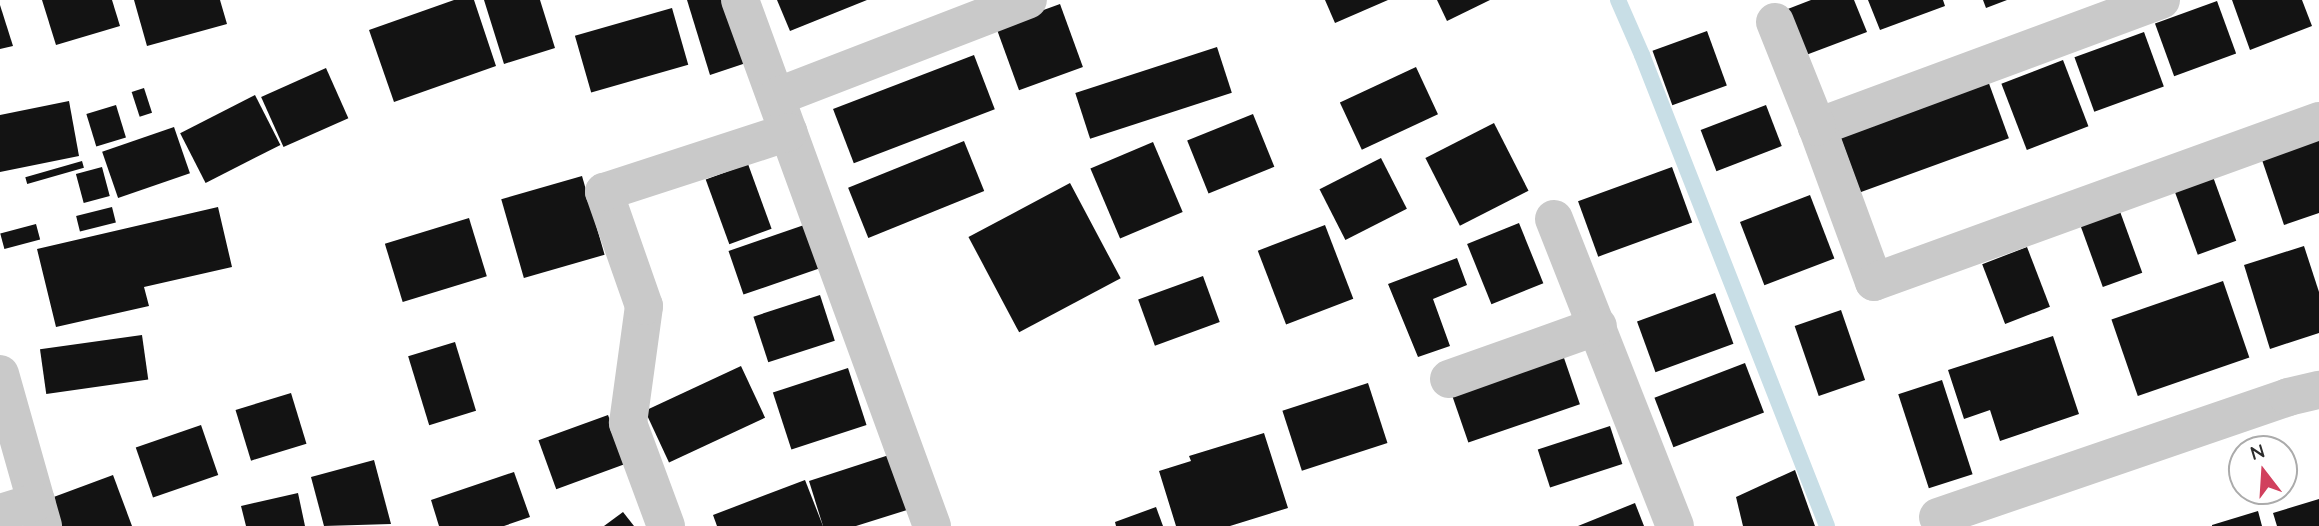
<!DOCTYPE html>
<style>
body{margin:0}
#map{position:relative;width:2319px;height:526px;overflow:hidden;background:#fff;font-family:Quicksand,sans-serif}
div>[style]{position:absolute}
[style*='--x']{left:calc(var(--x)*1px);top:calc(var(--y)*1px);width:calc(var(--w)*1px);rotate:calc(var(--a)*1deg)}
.stream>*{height:16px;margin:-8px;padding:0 8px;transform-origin:8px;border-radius:8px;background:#c8dee6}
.building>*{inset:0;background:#131313;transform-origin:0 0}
.minor>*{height:38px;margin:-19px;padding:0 19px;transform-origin:19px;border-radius:19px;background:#c9c9c9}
span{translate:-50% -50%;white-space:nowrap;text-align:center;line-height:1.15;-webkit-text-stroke:7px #fff;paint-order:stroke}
.north{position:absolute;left:2228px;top:435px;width:70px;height:70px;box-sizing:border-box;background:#fff;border:2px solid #ababab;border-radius:50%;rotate:343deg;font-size:19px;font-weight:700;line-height:28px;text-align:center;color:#2c2c2c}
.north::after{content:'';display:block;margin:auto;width:24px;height:32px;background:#d1405d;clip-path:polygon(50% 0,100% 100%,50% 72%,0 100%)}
</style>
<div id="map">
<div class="stream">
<div style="--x:1618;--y:0;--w:60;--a:66.4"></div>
<div style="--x:1642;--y:55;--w:506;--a:68.56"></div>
</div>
<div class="building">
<div style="clip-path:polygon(42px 0,112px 0,120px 26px,56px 45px)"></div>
<div style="clip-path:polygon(134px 0,220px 0,227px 24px,147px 46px)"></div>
<div style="clip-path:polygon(454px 0,474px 0,496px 66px,394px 102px,369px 30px)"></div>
<div style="clip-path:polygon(484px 0,540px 0,555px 48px,504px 64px)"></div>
<div style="clip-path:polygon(687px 0,726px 0,746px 63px,710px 75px)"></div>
<div style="clip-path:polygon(777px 0,867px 0,790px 31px)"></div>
<div style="clip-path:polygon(1325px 0,1388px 0,1335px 23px)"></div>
<div style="clip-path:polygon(1437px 0,1490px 0,1447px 21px)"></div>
<div style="clip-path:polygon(1811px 0,1854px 0,1867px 32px,1798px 58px,1780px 12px)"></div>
<div style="clip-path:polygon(1868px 0,1943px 0,1945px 6px,1880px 30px)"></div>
<div style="clip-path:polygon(1983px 0,2007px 0,1986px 8px)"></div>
<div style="clip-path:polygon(2232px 0,2302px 0,2312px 26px,2250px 50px)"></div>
<div style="left:2217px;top:1px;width:56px;height:66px;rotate:70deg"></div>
<div style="left:1060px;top:4px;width:67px;height:68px;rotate:70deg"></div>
<div style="clip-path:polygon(0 5px,13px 46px,0 49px)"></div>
<div style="left:672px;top:8px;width:59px;height:101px;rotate:74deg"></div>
<div style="left:1707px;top:31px;width:58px;height:58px;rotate:70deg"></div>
<div style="left:2144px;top:32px;width:58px;height:74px;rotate:70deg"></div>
<div style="left:1217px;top:47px;width:48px;height:149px;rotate:72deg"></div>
<div style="left:974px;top:55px;width:58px;height:151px;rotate:69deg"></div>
<div style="left:2063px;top:60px;width:71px;height:66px;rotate:69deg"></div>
<div style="left:1416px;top:67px;width:52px;height:84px;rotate:65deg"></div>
<div style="left:326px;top:68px;width:55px;height:71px;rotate:66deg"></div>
<div style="left:1987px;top:78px;width:64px;height:158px;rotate:70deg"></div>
<div style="left:144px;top:88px;width:26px;height:13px;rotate:72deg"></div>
<div style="left:255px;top:95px;width:56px;height:84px;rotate:63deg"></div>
<div style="clip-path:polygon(69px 101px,79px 156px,0 172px,0 115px)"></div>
<div style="left:116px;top:105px;width:34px;height:31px;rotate:73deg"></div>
<div style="left:1766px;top:105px;width:44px;height:70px;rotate:69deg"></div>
<div style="left:1253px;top:114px;width:57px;height:71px;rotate:68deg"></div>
<div style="left:1494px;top:123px;width:76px;height:77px;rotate:63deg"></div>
<div style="left:174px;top:127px;width:49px;height:76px;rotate:71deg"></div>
<div style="clip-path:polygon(2319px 134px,2319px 213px,2284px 225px,2260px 154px)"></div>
<div style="left:964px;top:141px;width:54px;height:125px;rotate:68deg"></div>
<div style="left:1153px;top:142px;width:76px;height:68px;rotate:67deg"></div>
<div style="left:1381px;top:158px;width:57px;height:69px;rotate:63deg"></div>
<div style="left:82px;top:161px;width:7px;height:59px;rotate:74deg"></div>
<div style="left:748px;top:164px;width:69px;height:45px;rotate:70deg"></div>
<div style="left:102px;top:167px;width:30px;height:27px;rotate:75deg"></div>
<div style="left:1672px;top:167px;width:59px;height:100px;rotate:70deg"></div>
<div style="left:2212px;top:174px;width:71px;height:41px;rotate:70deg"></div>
<div style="left:582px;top:176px;width:82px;height:84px;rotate:74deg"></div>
<div style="left:1070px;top:183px;width:108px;height:115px;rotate:62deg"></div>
<div style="left:1810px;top:195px;width:68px;height:75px;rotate:69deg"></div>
<div style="left:2118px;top:206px;width:71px;height:42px;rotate:70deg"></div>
<div style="left:112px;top:207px;width:16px;height:37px;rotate:76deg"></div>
<div style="clip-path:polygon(218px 207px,232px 267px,144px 287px,149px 306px,56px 327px,37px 249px)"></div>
<div style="left:469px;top:218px;width:61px;height:88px;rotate:73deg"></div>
<div style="left:1519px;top:223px;width:65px;height:56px;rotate:68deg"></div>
<div style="left:36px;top:224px;width:16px;height:37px;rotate:75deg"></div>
<div style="left:807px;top:224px;width:46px;height:83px;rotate:71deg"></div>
<div style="left:1325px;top:225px;width:79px;height:72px;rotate:69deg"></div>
<div style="clip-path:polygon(2304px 246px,2319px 292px,2319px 333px,2270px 349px,2244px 265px)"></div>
<div style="left:2027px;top:247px;width:64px;height:48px;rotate:69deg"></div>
<div style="clip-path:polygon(1457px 258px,1467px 285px,1433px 299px,1450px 346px,1418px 357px,1388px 284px)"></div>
<div style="left:1203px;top:276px;width:49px;height:69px;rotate:70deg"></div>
<div style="left:2223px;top:281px;width:81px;height:118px;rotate:71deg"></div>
<div style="left:1715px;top:293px;width:54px;height:83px;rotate:70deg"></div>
<div style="left:820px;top:295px;width:48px;height:70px;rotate:72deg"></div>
<div style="left:1841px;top:310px;width:74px;height:49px;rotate:71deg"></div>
<div style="left:142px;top:335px;width:45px;height:103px;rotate:82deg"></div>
<div style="clip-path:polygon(2053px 336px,2079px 414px,2000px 441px,1990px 410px,1964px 419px,1948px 370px)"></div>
<div style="left:455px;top:342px;width:72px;height:49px;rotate:73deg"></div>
<div style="left:1563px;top:355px;width:52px;height:118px;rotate:71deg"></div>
<div style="left:1745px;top:363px;width:53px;height:97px;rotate:69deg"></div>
<div style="left:741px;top:366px;width:57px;height:106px;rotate:65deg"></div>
<div style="left:848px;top:368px;width:60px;height:79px;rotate:72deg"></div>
<div style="left:1942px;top:380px;width:99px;height:46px;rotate:72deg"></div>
<div style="left:1368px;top:383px;width:63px;height:90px;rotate:72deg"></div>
<div style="left:291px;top:393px;width:53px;height:58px;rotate:73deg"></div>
<div style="left:608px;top:415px;width:52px;height:74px;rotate:70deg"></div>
<div style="left:201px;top:425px;width:53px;height:69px;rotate:71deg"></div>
<div style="left:1610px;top:426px;width:40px;height:76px;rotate:72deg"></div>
<div style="clip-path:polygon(1264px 433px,1288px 508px,1230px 526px,1176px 526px,1159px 471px,1191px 461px,1189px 456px)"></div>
<div style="clip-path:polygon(889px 455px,907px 510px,856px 526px,823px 526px,809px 481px)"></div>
<div style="clip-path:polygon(374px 460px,391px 524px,324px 526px,311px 477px)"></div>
<div style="clip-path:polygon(1795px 470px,1815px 526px,1743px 526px,1736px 497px)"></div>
<div style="clip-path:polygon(514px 472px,530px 517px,504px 526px,439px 526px,431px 500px)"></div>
<div style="clip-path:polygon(113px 475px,132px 526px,62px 526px,51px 498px)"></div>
<div style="clip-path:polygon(805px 480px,823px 526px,717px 526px,713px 515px)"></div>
<div style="clip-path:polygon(298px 493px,305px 526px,246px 526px,241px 506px)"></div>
<div style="clip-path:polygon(2319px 499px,2319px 526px,2277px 526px,2273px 513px)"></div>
<div style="clip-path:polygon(1635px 503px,1644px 526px,1578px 526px)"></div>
<div style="clip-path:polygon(1156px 507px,1163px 526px,1116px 526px,1115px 522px)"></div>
<div style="clip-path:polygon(2258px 511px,2262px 526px,2212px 526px,2212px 525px)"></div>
<div style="clip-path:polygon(623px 512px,634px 526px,604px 526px)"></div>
</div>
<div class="minor">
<div style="--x:740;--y:0;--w:560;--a:69.95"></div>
<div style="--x:2161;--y:0;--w:367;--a:159.7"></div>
<div style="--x:1817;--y:127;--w:165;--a:69.8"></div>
<div style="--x:1874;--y:282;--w:473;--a:-19.9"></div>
<div style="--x:1775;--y:22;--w:113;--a:68.2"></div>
<div style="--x:776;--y:97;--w:270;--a:-21.1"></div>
<div style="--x:1554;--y:219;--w:330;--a:68.5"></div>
<div style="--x:0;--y:374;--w:158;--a:74.2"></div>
<div style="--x:1449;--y:379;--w:158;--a:-19.6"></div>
<div style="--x:0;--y:513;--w:38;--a:-17"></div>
<div style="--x:1938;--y:517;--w:370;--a:-18.9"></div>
<div style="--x:2288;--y:397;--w:32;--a:-13"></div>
<div style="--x:666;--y:526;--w:110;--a:-110.3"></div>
<div style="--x:628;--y:423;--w:118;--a:-82.2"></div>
<div style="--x:644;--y:306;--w:121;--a:-109.3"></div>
<div style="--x:604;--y:192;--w:194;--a:-18"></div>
</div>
<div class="north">N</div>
</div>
